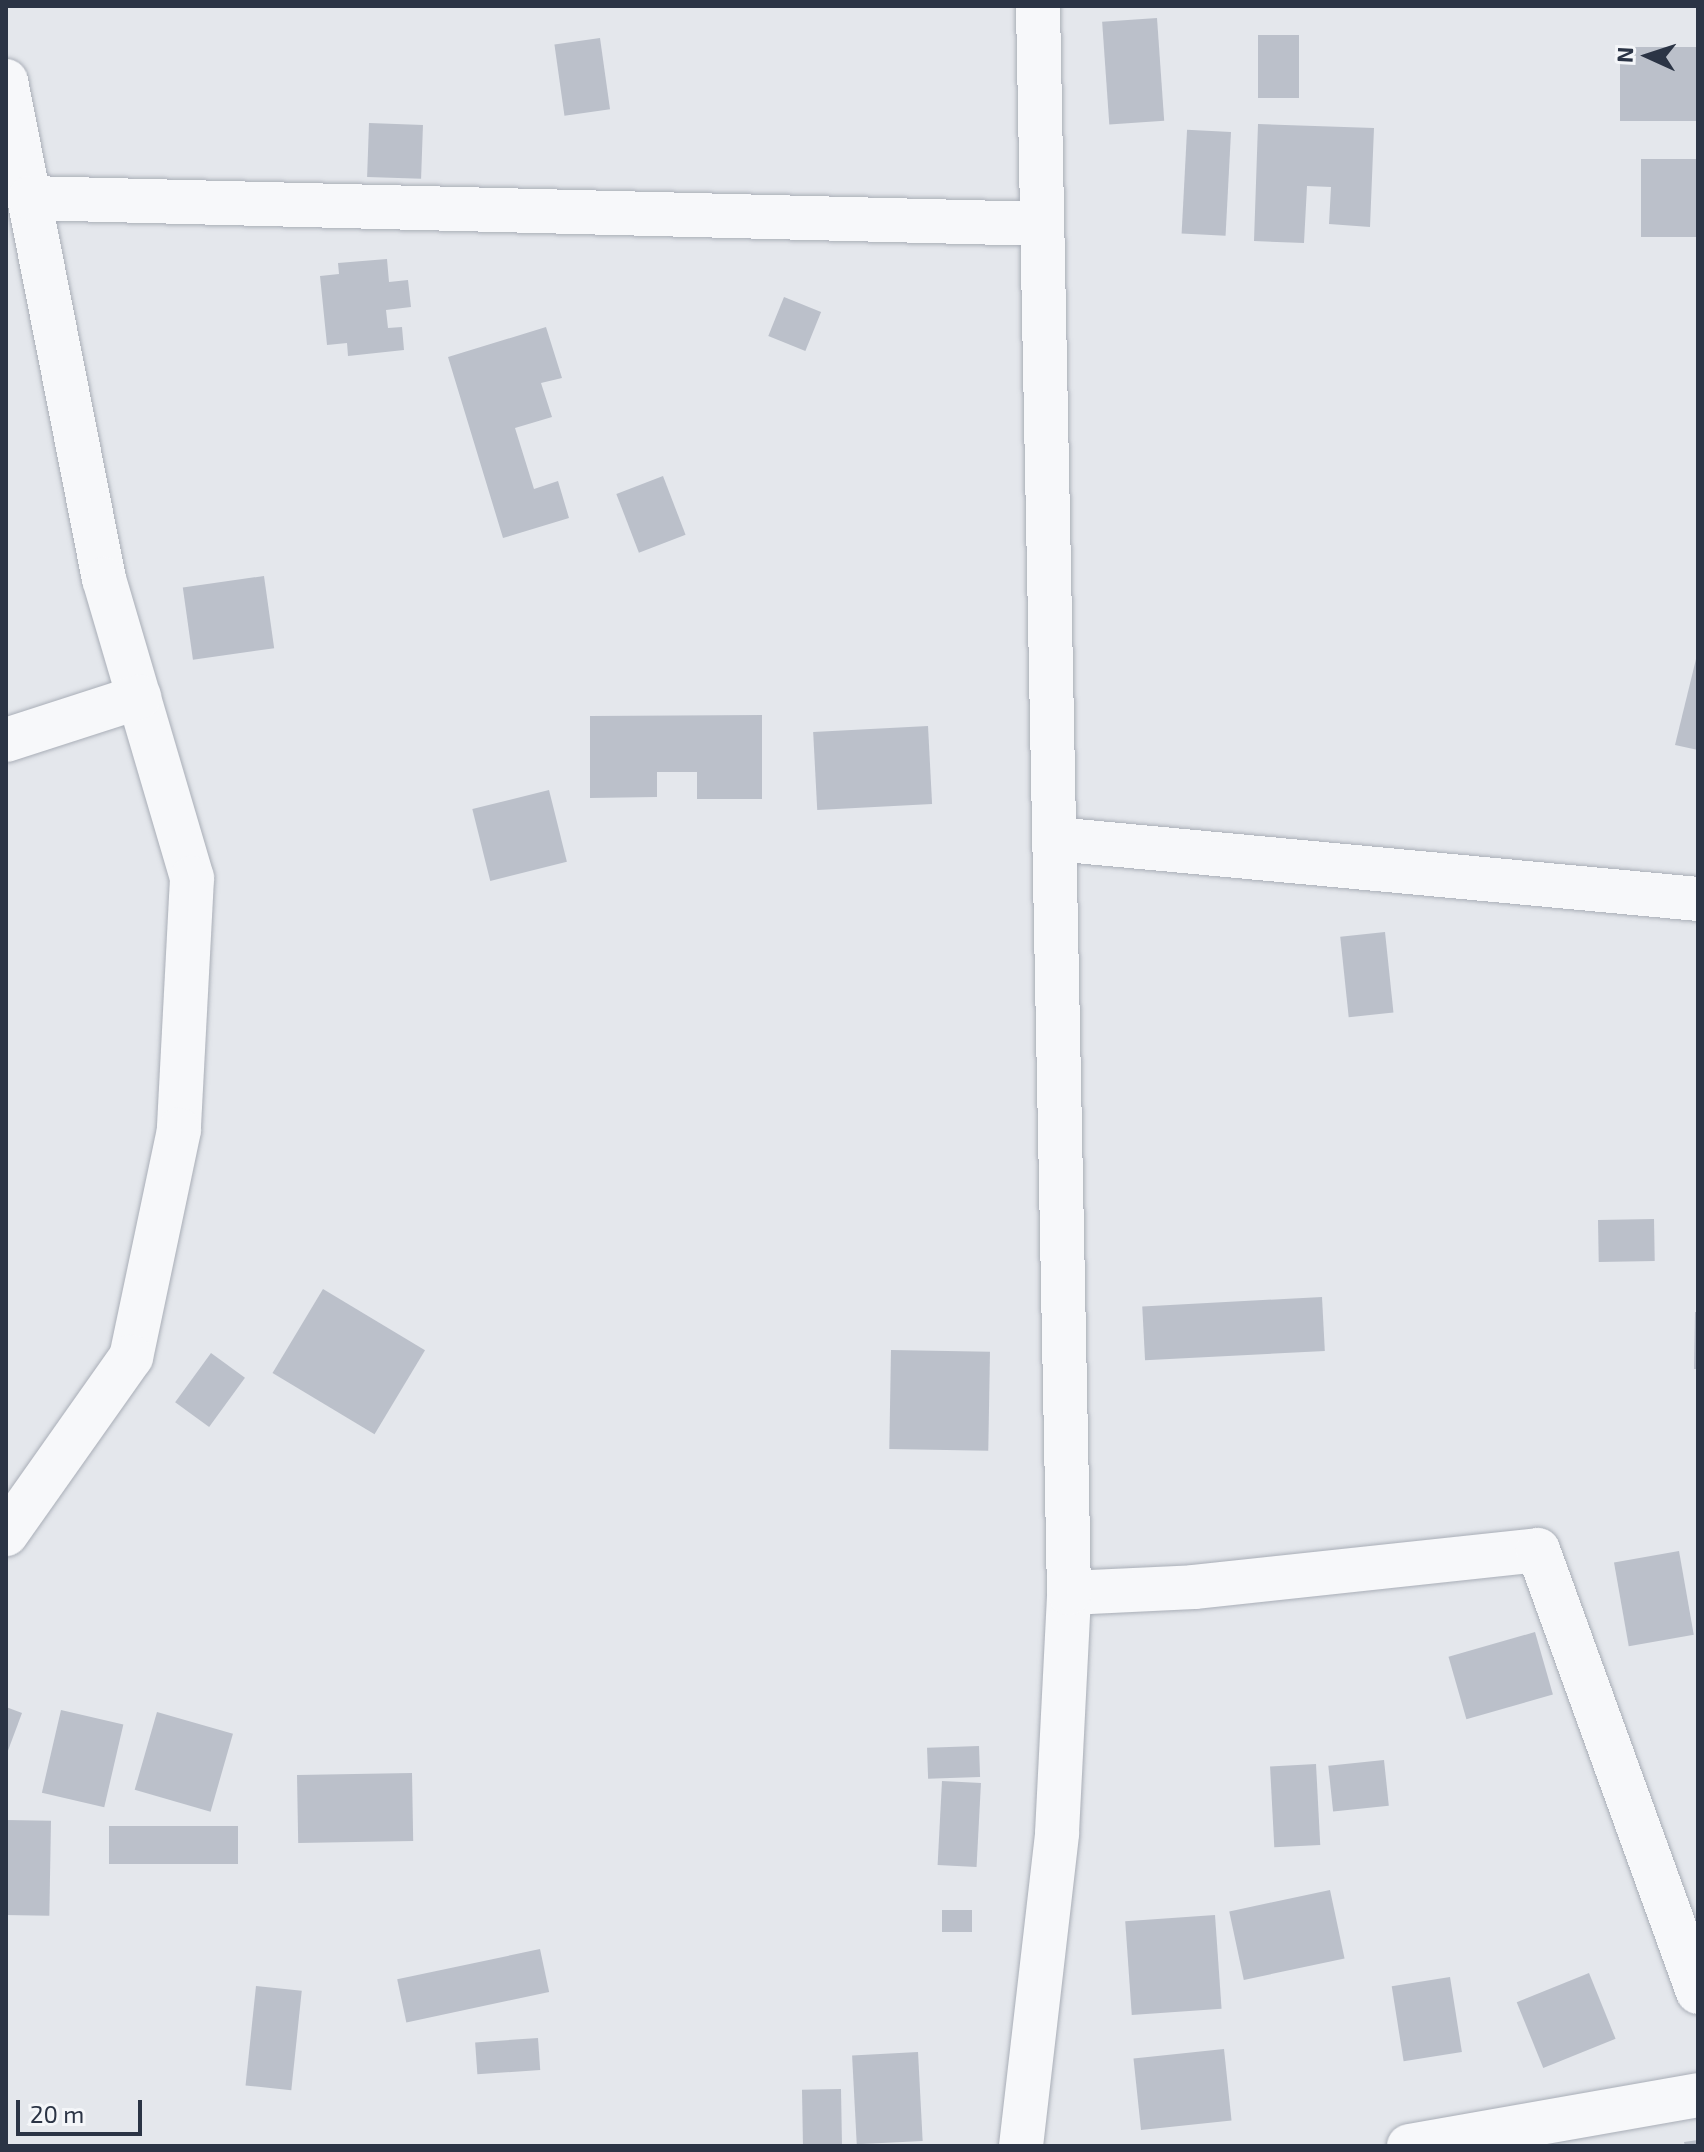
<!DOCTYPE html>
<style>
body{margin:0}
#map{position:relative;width:1704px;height:2152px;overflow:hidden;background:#e4e7ec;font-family:"Exo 2",sans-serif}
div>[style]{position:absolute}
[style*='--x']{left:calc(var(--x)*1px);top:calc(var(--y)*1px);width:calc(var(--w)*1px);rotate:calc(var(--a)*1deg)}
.building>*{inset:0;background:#bbc0ca;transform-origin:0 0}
.roads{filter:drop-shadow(0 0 2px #a9aeb7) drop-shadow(0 0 2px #a9aeb7)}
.minor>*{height:44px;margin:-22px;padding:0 22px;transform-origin:22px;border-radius:22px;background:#f7f8fa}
span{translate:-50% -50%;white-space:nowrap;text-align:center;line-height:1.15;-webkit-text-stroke:8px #f4f6f9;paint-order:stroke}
.frame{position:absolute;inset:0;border:8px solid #2b3445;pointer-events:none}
.north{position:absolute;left:1608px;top:16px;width:80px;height:80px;-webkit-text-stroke:6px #f4f6f9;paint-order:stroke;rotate:273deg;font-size:22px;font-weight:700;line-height:32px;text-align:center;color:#2b3445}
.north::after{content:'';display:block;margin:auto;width:28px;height:36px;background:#2b3445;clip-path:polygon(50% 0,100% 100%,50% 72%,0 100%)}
.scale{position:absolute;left:16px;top:2100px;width:126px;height:36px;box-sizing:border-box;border:4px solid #2b3445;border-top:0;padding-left:10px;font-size:24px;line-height:28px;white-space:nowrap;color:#2b3445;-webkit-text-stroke:6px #f4f6f9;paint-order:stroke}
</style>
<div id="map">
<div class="building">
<div style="left:1157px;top:18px;width:103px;height:55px;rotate:86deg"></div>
<div style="left:1258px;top:35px;width:41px;height:63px"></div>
<div style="left:600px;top:38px;width:72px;height:46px;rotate:82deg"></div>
<div style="left:1698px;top:47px;width:74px;height:78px;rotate:90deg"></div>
<div style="left:369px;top:123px;width:54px;height:54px;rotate:2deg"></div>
<div style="clip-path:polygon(1258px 124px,1374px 128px,1370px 227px,1329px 224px,1331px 187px,1307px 186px,1304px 243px,1254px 241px)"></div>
<div style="left:1231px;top:132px;width:104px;height:44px;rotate:93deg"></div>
<div style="left:1698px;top:159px;width:78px;height:57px;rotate:90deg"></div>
<div style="clip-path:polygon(387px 259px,389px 282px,408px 280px,411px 307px,386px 310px,388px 328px,402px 327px,404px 350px,348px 356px,347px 343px,327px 345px,320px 276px,339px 274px,338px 263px)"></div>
<div style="left:784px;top:297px;width:40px;height:42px;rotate:22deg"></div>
<div style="clip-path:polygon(546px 327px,562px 378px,541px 383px,552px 417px,515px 428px,534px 489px,558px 481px,569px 518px,503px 538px,448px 357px)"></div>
<div style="left:663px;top:476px;width:63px;height:50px;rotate:69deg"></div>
<div style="left:264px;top:576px;width:73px;height:82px;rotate:82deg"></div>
<div style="clip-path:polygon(1697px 655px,1698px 655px,1698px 750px,1675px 745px)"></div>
<div style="clip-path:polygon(762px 715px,762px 799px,697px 799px,697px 772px,657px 772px,657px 797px,590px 798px,590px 716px)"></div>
<div style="left:928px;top:726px;width:78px;height:115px;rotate:87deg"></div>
<div style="left:549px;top:790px;width:74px;height:79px;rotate:76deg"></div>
<div style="left:1385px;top:932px;width:81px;height:45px;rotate:84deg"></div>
<div style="left:1654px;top:1219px;width:42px;height:56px;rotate:89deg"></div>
<div style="left:323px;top:1289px;width:119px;height:98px;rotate:31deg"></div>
<div style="left:1322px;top:1297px;width:54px;height:180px;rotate:87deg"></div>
<div style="clip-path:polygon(1695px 1312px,1698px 1312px,1698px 1369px,1694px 1369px)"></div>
<div style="left:891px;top:1350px;width:99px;height:99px;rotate:1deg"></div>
<div style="left:211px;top:1353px;width:42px;height:61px;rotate:36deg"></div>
<div style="left:1679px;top:1551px;width:85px;height:66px;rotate:80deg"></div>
<div style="left:1535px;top:1632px;width:65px;height:90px;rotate:74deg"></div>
<div style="clip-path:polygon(6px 1707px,22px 1713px,6px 1756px)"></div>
<div style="left:61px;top:1710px;width:64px;height:85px;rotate:13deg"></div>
<div style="left:157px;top:1712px;width:79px;height:81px;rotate:16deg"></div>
<div style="left:979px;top:1746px;width:31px;height:52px;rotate:88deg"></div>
<div style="left:1384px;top:1760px;width:46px;height:56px;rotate:84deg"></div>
<div style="left:1316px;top:1764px;width:81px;height:46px;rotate:87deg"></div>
<div style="left:412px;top:1773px;width:68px;height:115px;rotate:89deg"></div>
<div style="left:942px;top:1781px;width:39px;height:84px;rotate:3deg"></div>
<div style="left:6px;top:1820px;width:45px;height:95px;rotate:1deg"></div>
<div style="left:109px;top:1826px;width:129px;height:38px"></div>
<div style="left:1330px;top:1890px;width:70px;height:103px;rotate:78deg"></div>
<div style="left:942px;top:1910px;width:30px;height:22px"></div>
<div style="left:1215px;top:1915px;width:94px;height:90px;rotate:86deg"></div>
<div style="left:540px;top:1949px;width:44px;height:146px;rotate:78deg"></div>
<div style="left:1589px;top:1973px;width:71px;height:78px;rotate:68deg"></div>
<div style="left:1450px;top:1977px;width:76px;height:59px;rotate:81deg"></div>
<div style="left:256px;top:1986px;width:46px;height:100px;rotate:6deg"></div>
<div style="left:538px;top:2038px;width:32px;height:63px;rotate:86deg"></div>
<div style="left:1224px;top:2049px;width:72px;height:91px;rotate:84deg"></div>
<div style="left:918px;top:2052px;width:89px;height:66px;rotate:87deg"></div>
<div style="left:841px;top:2089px;width:57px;height:39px;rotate:89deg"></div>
<div style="clip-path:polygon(1698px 2140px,1698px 2146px,1685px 2146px,1684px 2142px)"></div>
</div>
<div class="roads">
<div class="minor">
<div style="--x:6;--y:81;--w:508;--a:78.87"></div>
<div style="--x:104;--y:579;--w:312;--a:73.6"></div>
<div style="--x:192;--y:878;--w:252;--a:93"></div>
<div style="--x:179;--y:1130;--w:232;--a:101.9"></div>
<div style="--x:131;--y:1357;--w:217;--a:125.2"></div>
<div style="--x:30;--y:198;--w:1012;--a:1.47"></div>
<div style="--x:6;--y:740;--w:140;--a:-17.9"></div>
<div style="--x:1055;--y:839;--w:646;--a:5.33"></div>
<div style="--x:1069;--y:1593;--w:125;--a:-2.7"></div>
<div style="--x:1194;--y:1587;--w:346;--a:-6.1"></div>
<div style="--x:1538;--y:1550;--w:470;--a:70.1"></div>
<div style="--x:1021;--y:2146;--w:315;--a:-83.4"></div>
<div style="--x:1057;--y:1833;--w:240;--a:-87.1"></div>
<div style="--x:1069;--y:1593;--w:1587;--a:-91.12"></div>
<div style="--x:1409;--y:2146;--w:293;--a:-10"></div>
</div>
</div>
<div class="frame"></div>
<div class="north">N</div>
<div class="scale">20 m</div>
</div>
